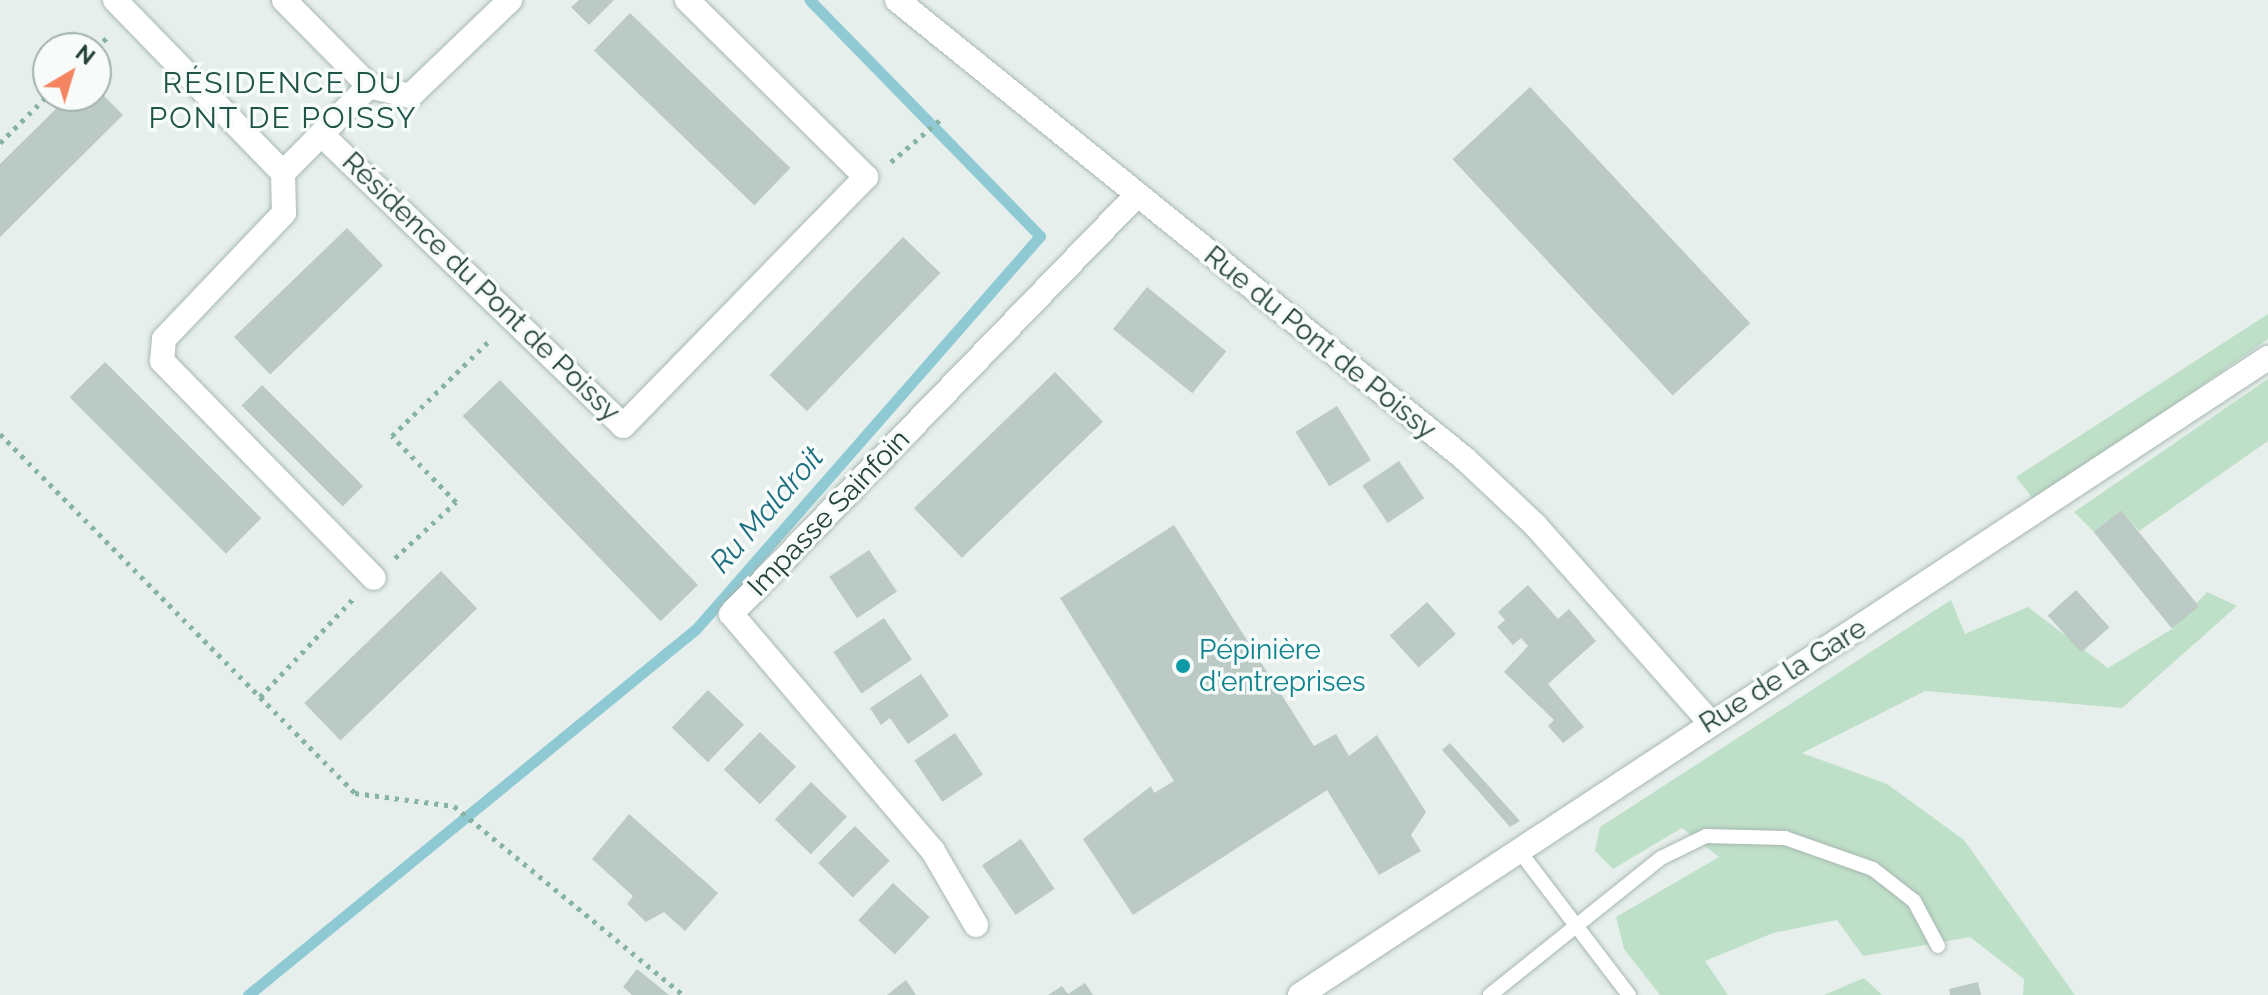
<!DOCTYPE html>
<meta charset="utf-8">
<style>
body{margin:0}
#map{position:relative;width:2268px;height:995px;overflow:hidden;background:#e6efeb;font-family:Raleway,sans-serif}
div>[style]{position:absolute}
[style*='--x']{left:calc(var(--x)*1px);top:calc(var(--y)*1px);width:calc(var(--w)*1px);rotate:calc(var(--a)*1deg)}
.green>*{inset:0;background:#bfe0c8}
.stream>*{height:11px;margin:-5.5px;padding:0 5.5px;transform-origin:5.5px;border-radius:5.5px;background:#8ec9d4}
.building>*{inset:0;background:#bbcac4;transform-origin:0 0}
.path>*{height:5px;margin-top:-2.5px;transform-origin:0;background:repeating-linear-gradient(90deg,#86b3a5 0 4px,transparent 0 10px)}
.roads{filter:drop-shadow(0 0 2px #a8b8b2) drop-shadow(0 0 2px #a8b8b2)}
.lane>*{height:14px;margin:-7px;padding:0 7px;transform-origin:7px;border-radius:7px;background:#fff}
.street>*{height:24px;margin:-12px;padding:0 12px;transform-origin:12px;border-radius:12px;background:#fff}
.secondary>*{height:24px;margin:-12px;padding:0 12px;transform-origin:12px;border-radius:12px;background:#fff}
.dots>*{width:22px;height:22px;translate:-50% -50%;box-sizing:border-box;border:4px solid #f7fbf9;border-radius:50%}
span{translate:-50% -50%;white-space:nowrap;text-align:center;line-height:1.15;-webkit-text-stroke:7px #f7fbf9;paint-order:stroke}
.street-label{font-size:28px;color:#24423a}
.culture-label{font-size:28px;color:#0d838f}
.left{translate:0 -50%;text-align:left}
.neighbourhood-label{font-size:30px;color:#1f5548;letter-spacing:2px}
.water-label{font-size:30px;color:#1c6f80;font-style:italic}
.north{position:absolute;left:32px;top:32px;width:80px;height:80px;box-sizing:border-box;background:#f7fbf9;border:2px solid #a3b1ad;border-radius:50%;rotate:38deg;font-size:22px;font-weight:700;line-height:32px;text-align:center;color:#24423a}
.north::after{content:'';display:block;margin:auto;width:28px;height:36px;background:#f4845f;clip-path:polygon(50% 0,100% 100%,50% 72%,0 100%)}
</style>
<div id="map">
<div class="green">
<div style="clip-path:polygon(2268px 314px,2268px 339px,2036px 502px,2016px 477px)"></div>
<div style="clip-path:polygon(2268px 379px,2268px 441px,2139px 531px,2121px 510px,2094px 532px,2074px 512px)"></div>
<div style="clip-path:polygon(2207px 592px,2237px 606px,2122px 708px,1925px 691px,1802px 753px,1887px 784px,1964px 840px,2075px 995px,2023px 995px,2024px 979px,1970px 937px,1863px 956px,1837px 920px,1773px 933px,1705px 961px,1728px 995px,1660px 995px,1624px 949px,1616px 917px,1719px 857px,1682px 828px,1613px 869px,1595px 851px,1600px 827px,1951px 600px,1965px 634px,2028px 607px,2108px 668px,2172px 629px)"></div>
<div style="clip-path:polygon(1864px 978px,1882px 995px,1824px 995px)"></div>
</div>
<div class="stream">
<div style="--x:248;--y:995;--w:578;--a:-39.25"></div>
<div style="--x:696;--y:629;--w:522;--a:-48.8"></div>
<div style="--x:1040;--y:236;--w:330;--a:-134.3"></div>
</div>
<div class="building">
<div style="clip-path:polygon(579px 0,614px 0,589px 25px,571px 7px)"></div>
<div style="left:630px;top:13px;width:223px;height:52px;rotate:44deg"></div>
<div style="left:1530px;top:87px;width:323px;height:106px;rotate:47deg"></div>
<div style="clip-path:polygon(96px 88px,123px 115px,0 237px,0 164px,69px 96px,96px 96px)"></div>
<div style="left:347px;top:228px;width:52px;height:157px;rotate:46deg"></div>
<div style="left:903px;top:237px;width:52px;height:192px;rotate:44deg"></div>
<div style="left:1147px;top:287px;width:102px;height:54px;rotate:39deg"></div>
<div style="left:105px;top:362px;width:221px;height:50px;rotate:45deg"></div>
<div style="left:1055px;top:372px;width:69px;height:196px;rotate:46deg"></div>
<div style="left:500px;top:380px;width:285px;height:52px;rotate:46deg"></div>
<div style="left:262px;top:385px;width:143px;height:29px;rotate:45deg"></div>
<div style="left:1337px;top:406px;width:64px;height:49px;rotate:58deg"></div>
<div style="left:1399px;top:461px;width:45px;height:44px;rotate:56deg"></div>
<div style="left:2121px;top:510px;width:124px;height:35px;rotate:51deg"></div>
<div style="clip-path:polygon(1174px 525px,1314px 746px,1336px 734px,1349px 756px,1377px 735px,1426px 812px,1411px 835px,1421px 851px,1379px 875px,1327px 790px,1133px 915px,1083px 839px,1151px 786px,1154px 793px,1174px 781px,1060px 598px)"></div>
<div style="left:869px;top:550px;width:50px;height:48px;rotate:56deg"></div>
<div style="left:441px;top:571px;width:52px;height:190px;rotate:46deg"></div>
<div style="clip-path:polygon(1528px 585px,1558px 619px,1569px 609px,1596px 641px,1548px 684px,1584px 727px,1563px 743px,1548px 726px,1554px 720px,1504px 672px,1528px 646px,1521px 638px,1513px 645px,1497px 627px,1505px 620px,1498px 612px)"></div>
<div style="left:2076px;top:590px;width:50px;height:38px;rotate:48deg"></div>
<div style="left:1427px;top:602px;width:43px;height:50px;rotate:48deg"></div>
<div style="left:884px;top:618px;width:50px;height:61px;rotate:56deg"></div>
<div style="clip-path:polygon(921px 674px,949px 716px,908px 744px,890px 718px,881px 725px,870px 708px)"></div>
<div style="left:708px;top:690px;width:50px;height:52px;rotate:44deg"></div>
<div style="left:760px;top:732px;width:50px;height:52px;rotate:44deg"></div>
<div style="left:955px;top:733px;width:50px;height:49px;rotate:56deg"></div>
<div style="clip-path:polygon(1450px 743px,1458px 752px,1520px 821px,1510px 827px,1442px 750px)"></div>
<div style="left:811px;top:782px;width:50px;height:52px;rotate:44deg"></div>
<div style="clip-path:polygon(629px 814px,718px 893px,685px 931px,664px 912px,646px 922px,627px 904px,633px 896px,592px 859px)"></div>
<div style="left:855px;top:826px;width:49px;height:52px;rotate:45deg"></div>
<div style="left:1021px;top:839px;width:60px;height:47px;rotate:56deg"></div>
<div style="left:893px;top:883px;width:50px;height:51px;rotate:43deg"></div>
<div style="clip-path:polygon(637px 969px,669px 995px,632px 995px,623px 987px)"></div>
<div style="clip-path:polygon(906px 980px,916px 995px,887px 995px)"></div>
<div style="clip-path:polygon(1978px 982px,1981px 995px,1950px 995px,1949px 989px)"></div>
<div style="clip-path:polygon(1085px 983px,1093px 995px,1048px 995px,1062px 986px,1068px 994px)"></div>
</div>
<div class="path">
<div style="--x:96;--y:48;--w:19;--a:-43"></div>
<div style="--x:0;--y:143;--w:68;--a:-45"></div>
<div style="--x:891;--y:162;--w:65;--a:-40.6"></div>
<div style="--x:0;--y:434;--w:505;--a:45.32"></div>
<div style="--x:355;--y:793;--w:100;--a:7.5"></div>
<div style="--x:454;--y:806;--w:297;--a:39.5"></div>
<div style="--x:395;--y:558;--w:83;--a:-42.6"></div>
<div style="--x:456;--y:502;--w:92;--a:-134.1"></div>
<div style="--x:392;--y:436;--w:139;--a:-44.4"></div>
<div style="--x:260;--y:697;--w:135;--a:-46.5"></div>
</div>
<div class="roads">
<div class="lane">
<div style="--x:1517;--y:848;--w:185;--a:52.7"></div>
<div style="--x:1490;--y:995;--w:219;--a:-38.7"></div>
<div style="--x:1661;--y:858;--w:50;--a:-26.1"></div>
<div style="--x:1706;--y:836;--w:79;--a:1.5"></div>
<div style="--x:1785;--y:838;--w:93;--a:19.4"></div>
<div style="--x:1873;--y:869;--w:52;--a:38"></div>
<div style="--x:1914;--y:901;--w:51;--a:61.9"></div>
</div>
<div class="street">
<div style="--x:115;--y:0;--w:241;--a:45.8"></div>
<div style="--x:284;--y:0;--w:121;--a:45.3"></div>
<div style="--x:369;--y:86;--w:42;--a:13.7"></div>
<div style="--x:410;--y:96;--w:139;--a:-43.8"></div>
<div style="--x:897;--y:0;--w:730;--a:38.94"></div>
<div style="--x:1465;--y:459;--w:96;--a:43.3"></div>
<div style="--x:1535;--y:525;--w:264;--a:48.4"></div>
<div style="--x:369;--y:86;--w:122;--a:134.7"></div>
<div style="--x:283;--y:173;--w:40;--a:88.6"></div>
<div style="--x:284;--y:213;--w:174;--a:133.6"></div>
<div style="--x:164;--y:339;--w:22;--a:95"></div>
<div style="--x:162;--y:361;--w:303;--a:45.7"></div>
<div style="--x:321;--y:134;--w:420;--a:44"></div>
<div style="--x:623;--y:426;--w:348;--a:-45.7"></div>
<div style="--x:866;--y:177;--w:252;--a:-135.3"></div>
<div style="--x:976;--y:925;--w:86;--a:-120.2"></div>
<div style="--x:933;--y:851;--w:311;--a:-130.4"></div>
<div style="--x:731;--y:614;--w:582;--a:-45.9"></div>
</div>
<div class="secondary">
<div style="--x:1300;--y:995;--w:1159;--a:-33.35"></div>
</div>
</div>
<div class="dots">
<div style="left:1183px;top:666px;background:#0f9aa8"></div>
</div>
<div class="street-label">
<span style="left:481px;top:287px;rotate:44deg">Résidence du Pont de Poissy</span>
<span style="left:1320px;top:343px;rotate:39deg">Rue du Pont de Poissy</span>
<span style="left:829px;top:513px;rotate:-46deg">Impasse Sainfoin</span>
<span style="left:1783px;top:676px;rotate:-32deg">Rue de la Gare</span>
</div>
<div class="culture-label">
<span class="left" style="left:1199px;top:666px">Pépinière<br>d'entreprises</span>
</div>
<div class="neighbourhood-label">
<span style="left:283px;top:100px">RÉSIDENCE DU<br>PONT DE POISSY</span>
</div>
<div class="water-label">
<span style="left:767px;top:510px;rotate:-49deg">Ru Maldroit</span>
</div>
<div class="north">N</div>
</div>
